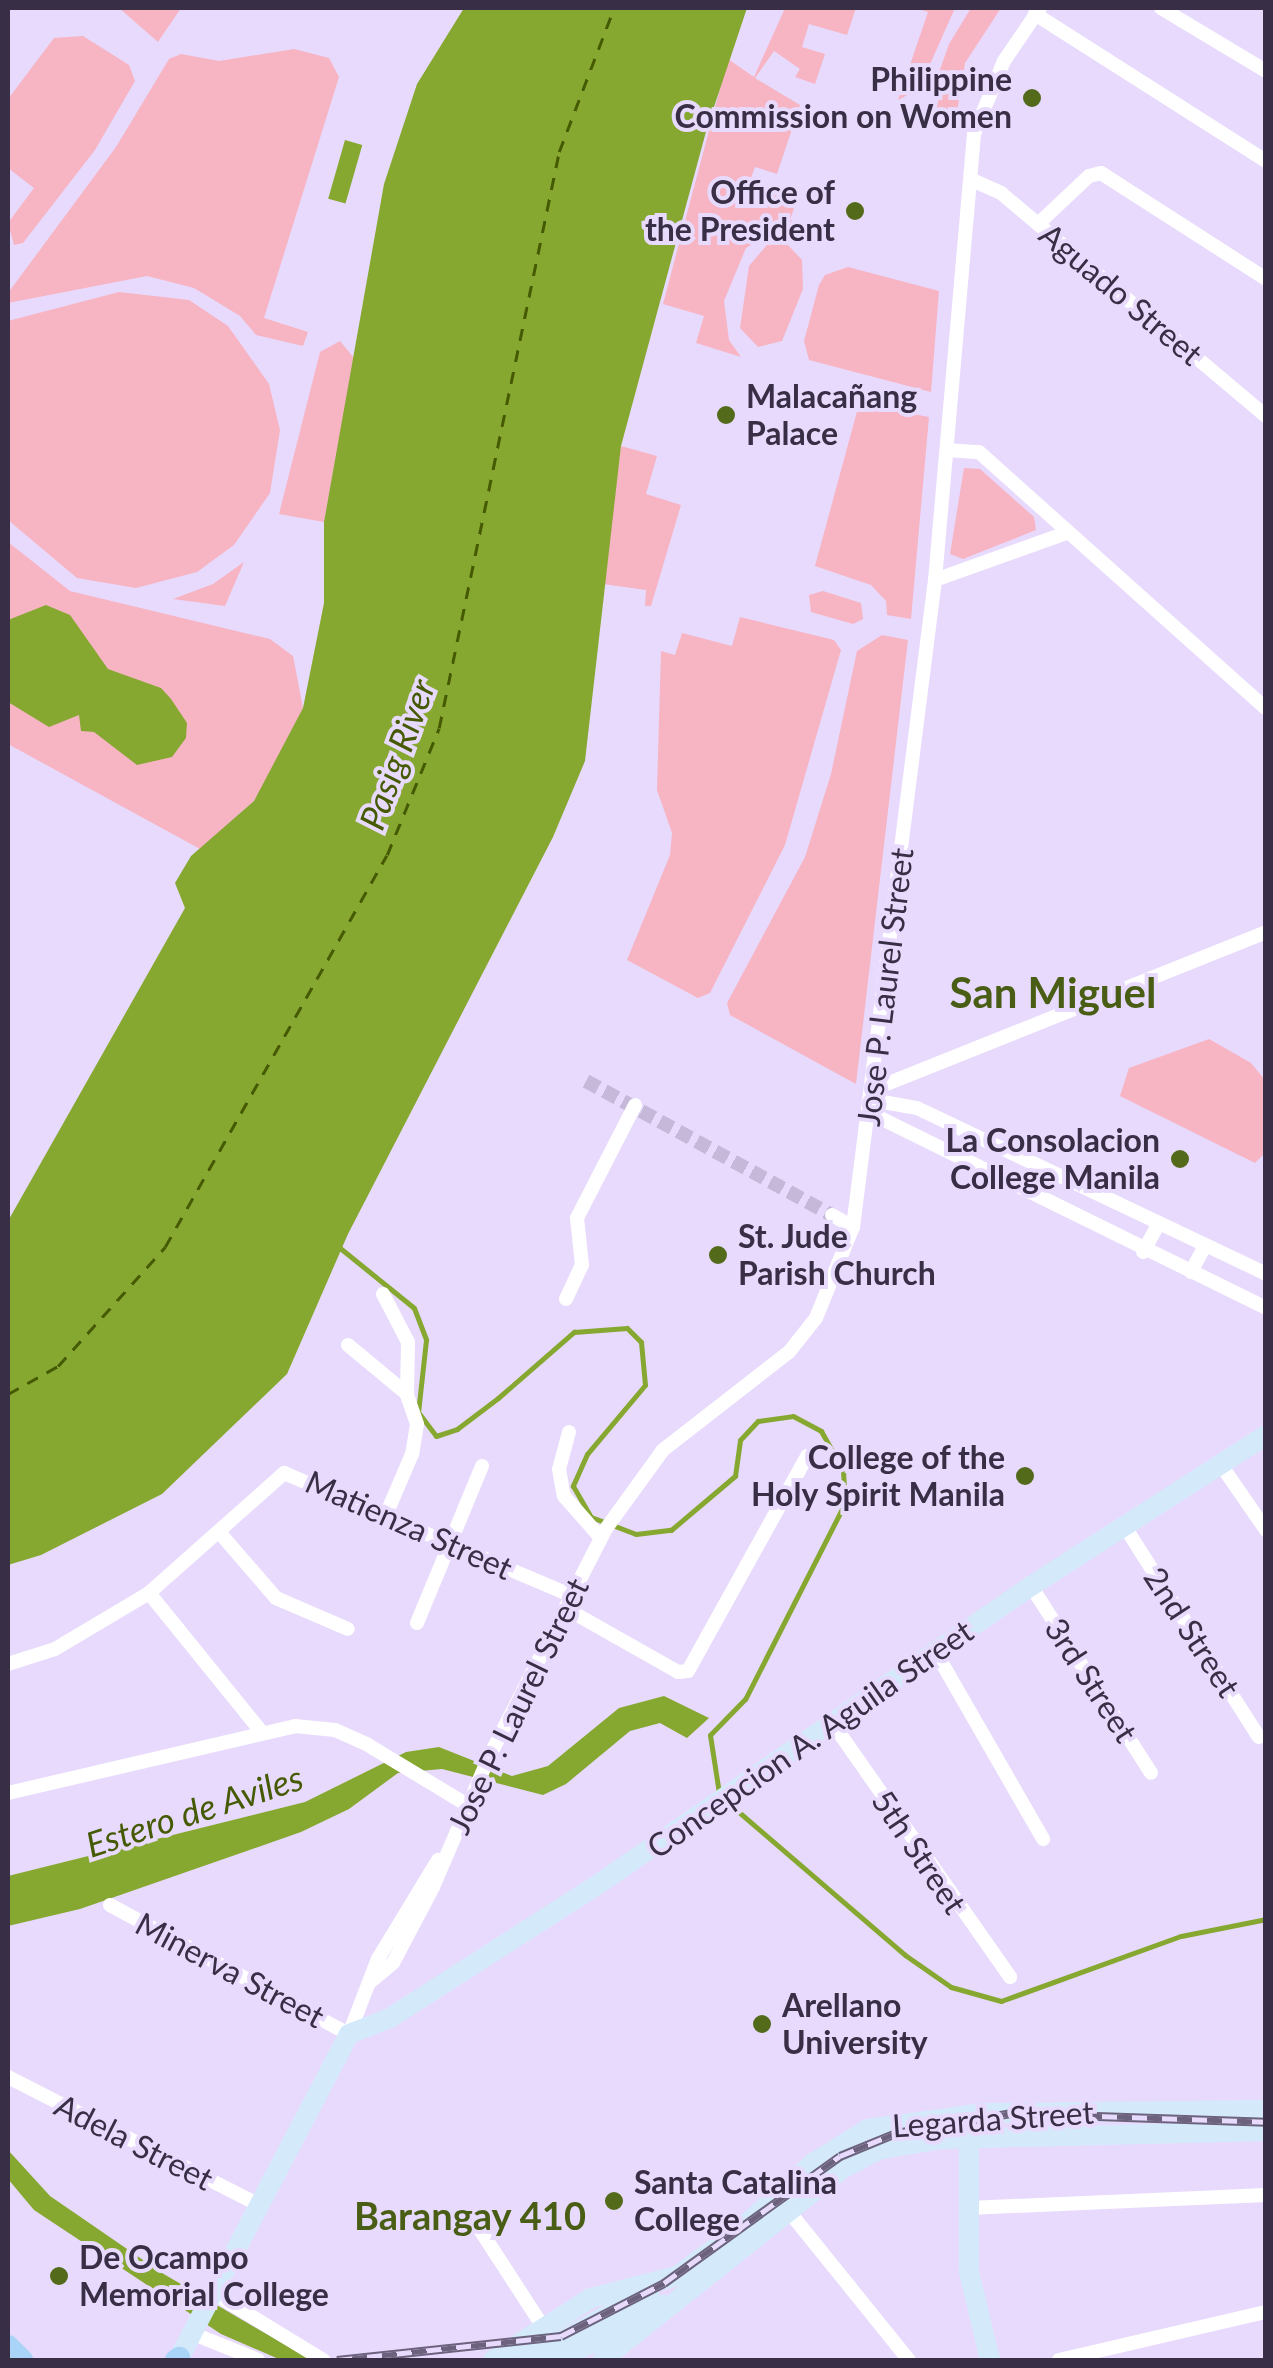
<!DOCTYPE html>
<meta charset="utf-8">
<style>
body{margin:0}
#map{position:relative;width:1273px;height:2368px;overflow:hidden;background:#e8dafd;font-family:Lato,sans-serif}
div>[style]{position:absolute}
[style*='--x']{left:calc(var(--x)*1px);top:calc(var(--y)*1px);width:calc(var(--w)*1px);rotate:calc(var(--a)*1deg)}
.green>*{inset:0;background:#f7b4c3}
.water>*{inset:0;background:#86a831;transform-origin:0 0}
.stream>*{height:5px;margin:-2.5px;padding:0 2.5px;transform-origin:2.5px;border-radius:2.5px;background:#86a831}
.ferry>*{height:2.5px;margin-top:-1.25px;transform-origin:0;background:repeating-linear-gradient(90deg,#455a02 0 12px,transparent 0 22px)}
.street-tunnel>*{height:14px;margin-top:-7px;transform-origin:0;background:repeating-linear-gradient(90deg,#c5b8d8 0 14px,transparent 0 21px)}
.street>*{height:14px;margin:-7px;padding:0 7px;transform-origin:7px;border-radius:7px;background:#fff}
.secondary>*{height:20px;margin:-10px;padding:0 10px;transform-origin:10px;border-radius:10px;background:#d4eafb}
.primary>*{height:22px;margin:-11px;padding:0 11px;transform-origin:11px;border-radius:11px;background:#a9d4f7}
.rail>*{height:9px;margin-top:-4.5px;transform-origin:0;background:repeating-linear-gradient(90deg,#e8dafd 0 15px,#6d627d 0 30px);box-sizing:border-box;border-block:2px solid #6d627d}
.dots>*{width:28px;height:28px;translate:-50% -50%;box-sizing:border-box;border:5px solid #e8dafd;border-radius:50%}
span{translate:-50% -50%;white-space:nowrap;text-align:center;line-height:1.15;-webkit-text-stroke:8px #e8dafd;paint-order:stroke}
.poi-label{font-size:32px;color:#382e45;font-weight:700}
.right{translate:-100% -50%;text-align:right}
.left{translate:0 -50%;text-align:left}
.street-label{font-size:32px;color:#382e45}
.water-label{font-size:35px;color:#455a02;font-style:italic}
.quarter-label{font-size:38px;color:#495e14;font-weight:700}
.district-label{font-size:42px;color:#495e14;font-weight:700}
.frame{position:absolute;inset:0;border:10px solid #382e45;pointer-events:none}
</style>
<div id="map">
<div class="green">
<div style="clip-path:polygon(119px 8px,181px 8px,158px 42px)"></div>
<div style="clip-path:polygon(785px 8px,856px 8px,847px 35px,809px 24px,802px 47px,825px 54px,815px 84px,795px 77px,800px 69px,774px 51px,755px 78px,800px 105px,777px 174px,755px 167px,748px 186px,796px 202px,790px 220px,833px 235px,831px 240px,777px 230px,746px 248px,724px 301px,729px 340px,741px 357px,696px 343px,704px 316px,663px 304px,728px 59px,754px 77px)"></div>
<div style="clip-path:polygon(915px 8px,955px 8px,919px 89px,898px 100px,928px 12px)"></div>
<div style="clip-path:polygon(1001px 8px,965px 63px,955px 124px,944px 121px,931px 95px,949px 44px,971px 8px)"></div>
<div style="clip-path:polygon(83px 36px,129px 65px,135px 81px,95px 150px,23px 243px,14px 245px,8px 223px,34px 188px,8px 168px,8px 99px,54px 38px)"></div>
<div style="clip-path:polygon(294px 49px,329px 58px,339px 77px,264px 318px,308px 332px,303px 346px,256px 335px,240px 316px,194px 288px,147px 276px,8px 303px,8px 293px,116px 147px,169px 59px,181px 54px,219px 61px)"></div>
<div style="clip-path:polygon(787px 244px,802px 260px,803px 289px,782px 341px,758px 347px,740px 328px,749px 266px,767px 245px)"></div>
<div style="clip-path:polygon(848px 267px,939px 291px,931px 392px,809px 360px,804px 341px,819px 285px,825px 275px)"></div>
<div style="clip-path:polygon(119px 292px,189px 300px,228px 326px,269px 384px,280px 430px,270px 493px,234px 545px,197px 572px,136px 588px,77px 578px,8px 520px,8px 321px)"></div>
<div style="clip-path:polygon(340px 341px,354px 358px,324px 522px,279px 514px,320px 352px)"></div>
<div style="clip-path:polygon(859px 404px,929px 417px,911px 619px,887px 615px,886px 601px,871px 585px,815px 566px)"></div>
<div style="clip-path:polygon(621px 446px,657px 456px,646px 494px,681px 505px,651px 606px,645px 606px,646px 590px,603px 584px)"></div>
<div style="clip-path:polygon(964px 468px,980px 469px,1034px 517px,1036px 530px,963px 559px,950px 554px)"></div>
<div style="clip-path:polygon(8px 542px,70px 591px,270px 639px,293px 656px,303px 708px,276px 766px,254px 801px,200px 849px,8px 744px)"></div>
<div style="clip-path:polygon(244px 562px,225px 606px,173px 599px,213px 584px)"></div>
<div style="clip-path:polygon(823px 591px,861px 603px,863px 619px,853px 624px,811px 612px,809px 595px)"></div>
<div style="clip-path:polygon(740px 617px,834px 640px,841px 650px,785px 845px,710px 993px,698px 998px,627px 960px,670px 855px,672px 833px,657px 790px,661px 651px,675px 655px,682px 633px,732px 646px)"></div>
<div style="clip-path:polygon(882px 635px,908px 640px,856px 1084px,730px 1015px,727px 1003px,805px 857px,831px 774px,857px 651px)"></div>
<div style="clip-path:polygon(1209px 1039px,1251px 1063px,1265px 1080px,1265px 1153px,1255px 1163px,1120px 1096px,1129px 1068px)"></div>
</div>
<div class="water">
<div style="clip-path:polygon(464px 8px,747px 8px,707px 128px,621px 446px,585px 761px,553px 837px,348px 1234px,287px 1374px,162px 1494px,41px 1555px,8px 1565px,8px 1221px,185px 908px,175px 883px,191px 856px,254px 801px,303px 708px,324px 603px,324px 522px,384px 184px,417px 84px)"></div>
<div style="left:345px;top:140px;width:18px;height:61px;rotate:16deg"></div>
<div style="clip-path:polygon(46px 605px,70px 615px,108px 669px,161px 688px,171px 699px,187px 723px,186px 738px,172px 757px,137px 765px,94px 732px,81px 731px,79px 715px,49px 727px,8px 702px,8px 620px)"></div>
<div style="clip-path:polygon(664px 1696px,709px 1718px,687px 1738px,660px 1723px,630px 1731px,566px 1784px,543px 1795px,442px 1769px,398px 1773px,349px 1809px,301px 1832px,80px 1909px,8px 1926px,8px 1876px,305px 1802px,406px 1752px,439px 1747px,512px 1776px,548px 1766px,619px 1708px)"></div>
<div style="clip-path:polygon(8px 2150px,50px 2196px,162px 2273px,311px 2360px,281px 2360px,221px 2334px,34px 2210px,8px 2179px)"></div>
</div>
<div class="stream">
<div style="--x:340;--y:1248;--w:95;--a:39"></div>
<div style="--x:414;--y:1308;--w:34;--a:69"></div>
<div style="--x:426;--y:1340;--w:72;--a:96.3"></div>
<div style="--x:418;--y:1412;--w:30;--a:53"></div>
<div style="--x:436;--y:1436;--w:22;--a:-18"></div>
<div style="--x:457;--y:1429;--w:51;--a:-37.1"></div>
<div style="--x:498;--y:1398;--w:101;--a:-41"></div>
<div style="--x:574;--y:1332;--w:53;--a:-4.3"></div>
<div style="--x:627;--y:1328;--w:20;--a:45"></div>
<div style="--x:641;--y:1342;--w:43;--a:84.7"></div>
<div style="--x:645;--y:1385;--w:90;--a:130"></div>
<div style="--x:587;--y:1454;--w:35;--a:114"></div>
<div style="--x:573;--y:1486;--w:36;--a:60"></div>
<div style="--x:591;--y:1517;--w:48;--a:20.7"></div>
<div style="--x:636;--y:1534;--w:35;--a:-7"></div>
<div style="--x:671;--y:1530;--w:84;--a:-40.2"></div>
<div style="--x:735;--y:1476;--w:36;--a:-82"></div>
<div style="--x:740;--y:1440;--w:26;--a:-47"></div>
<div style="--x:758;--y:1421;--w:35;--a:-8"></div>
<div style="--x:793;--y:1416;--w:32;--a:28"></div>
<div style="--x:821;--y:1431;--w:45;--a:60.6"></div>
<div style="--x:843;--y:1470;--w:33;--a:87"></div>
<div style="--x:845;--y:1503;--w:220;--a:117"></div>
<div style="--x:745;--y:1699;--w:50;--a:134.2"></div>
<div style="--x:710;--y:1735;--w:59;--a:81.2"></div>
<div style="--x:726;--y:1801;--w:236;--a:40.7"></div>
<div style="--x:905;--y:1955;--w:56;--a:34.8"></div>
<div style="--x:951;--y:1987;--w:52;--a:15.6"></div>
<div style="--x:1001;--y:2001;--w:191;--a:-19.9"></div>
<div style="--x:1181;--y:1936;--w:87;--a:-11.3"></div>
</div>
<div class="ferry">
<div style="--x:8;--y:1394;--w:57;--a:-29.2"></div>
<div style="--x:58;--y:1366;--w:160;--a:-48"></div>
<div style="--x:165;--y:1247;--w:450;--a:-60.5"></div>
<div style="--x:387;--y:855;--w:137;--a:-67.7"></div>
<div style="--x:439;--y:728;--w:588;--a:-78.23"></div>
<div style="--x:559;--y:152;--w:154;--a:-69.1"></div>
</div>
<div class="street-tunnel">
<div style="--x:586;--y:1081;--w:280;--a:28.6"></div>
</div>
<div class="street">
<div style="--x:1161;--y:8;--w:122;--a:31"></div>
<div style="--x:1035;--y:14;--w:274;--a:32.5"></div>
<div style="--x:972;--y:180;--w:32;--a:24"></div>
<div style="--x:1001;--y:193;--w:346;--a:40.1"></div>
<div style="--x:1038;--y:224;--w:70;--a:-43.3"></div>
<div style="--x:1089;--y:176;--w:12;--a:-14"></div>
<div style="--x:1101;--y:173;--w:196;--a:32.7"></div>
<div style="--x:947;--y:450;--w:32;--a:4"></div>
<div style="--x:979;--y:452;--w:385;--a:41.8"></div>
<div style="--x:935;--y:580;--w:139;--a:-19.7"></div>
<div style="--x:874;--y:1089;--w:422;--a:-21.8"></div>
<div style="--x:872;--y:1100;--w:46;--a:10.1"></div>
<div style="--x:917;--y:1108;--w:386;--a:25.4"></div>
<div style="--x:870;--y:1113;--w:441;--a:26.2"></div>
<div style="--x:832;--y:1215;--w:24;--a:30"></div>
<div style="--x:1143;--y:1252;--w:31;--a:-61"></div>
<div style="--x:1191;--y:1272;--w:30;--a:-62"></div>
<div style="--x:383;--y:1294;--w:54;--a:62.5"></div>
<div style="--x:408;--y:1342;--w:53;--a:91.1"></div>
<div style="--x:407;--y:1395;--w:31;--a:71"></div>
<div style="--x:417;--y:1424;--w:30;--a:99"></div>
<div style="--x:412;--y:1454;--w:69;--a:113.2"></div>
<div style="--x:566;--y:1299;--w:38;--a:-65"></div>
<div style="--x:582;--y:1265;--w:47;--a:-96.1"></div>
<div style="--x:577;--y:1218;--w:127;--a:-62.8"></div>
<div style="--x:348;--y:1345;--w:77;--a:39.7"></div>
<div style="--x:569;--y:1432;--w:38;--a:105"></div>
<div style="--x:559;--y:1469;--w:27;--a:80"></div>
<div style="--x:564;--y:1496;--w:56;--a:48.6"></div>
<div style="--x:1221;--y:1465;--w:79;--a:55.3"></div>
<div style="--x:1125;--y:1527;--w:249;--a:57.5"></div>
<div style="--x:219;--y:1532;--w:87;--a:49.2"></div>
<div style="--x:276;--y:1598;--w:78;--a:23.3"></div>
<div style="--x:1031;--y:1586;--w:222;--a:57.3"></div>
<div style="--x:149;--y:1593;--w:176;--a:51"></div>
<div style="--x:565;--y:1608;--w:130;--a:29.5"></div>
<div style="--x:678;--y:1672;--w:10;--a:-6"></div>
<div style="--x:688;--y:1671;--w:246;--a:-61"></div>
<div style="--x:417;--y:1623;--w:170;--a:-67.5"></div>
<div style="--x:935;--y:1651;--w:217;--a:60.1"></div>
<div style="--x:8;--y:1664;--w:49;--a:-17.7"></div>
<div style="--x:55;--y:1649;--w:109;--a:-30.8"></div>
<div style="--x:149;--y:1593;--w:181;--a:-41.6"></div>
<div style="--x:284;--y:1473;--w:313;--a:23.1"></div>
<div style="--x:833;--y:1724;--w:309;--a:55"></div>
<div style="--x:8;--y:1793;--w:295;--a:-13.1"></div>
<div style="--x:295;--y:1726;--w:40;--a:5.7"></div>
<div style="--x:335;--y:1730;--w:36;--a:24"></div>
<div style="--x:368;--y:1745;--w:118;--a:31.1"></div>
<div style="--x:110;--y:1905;--w:272;--a:28.4"></div>
<div style="--x:349;--y:2034;--w:80;--a:-68.9"></div>
<div style="--x:378;--y:1959;--w:116;--a:-58.8"></div>
<div style="--x:369;--y:1983;--w:31;--a:-40"></div>
<div style="--x:393;--y:1963;--w:86;--a:-62.2"></div>
<div style="--x:433;--y:1887;--w:139;--a:-66.7"></div>
<div style="--x:488;--y:1759;--w:257;--a:-62.9"></div>
<div style="--x:605;--y:1530;--w:99;--a:-54.1"></div>
<div style="--x:663;--y:1450;--w:160;--a:-37.9"></div>
<div style="--x:789;--y:1352;--w:43;--a:-51.5"></div>
<div style="--x:816;--y:1318;--w:98;--a:-67.9"></div>
<div style="--x:853;--y:1227;--w:652;--a:-82.78"></div>
<div style="--x:935;--y:580;--w:448;--a:-85"></div>
<div style="--x:974;--y:134;--w:79;--a:-67.7"></div>
<div style="--x:1004;--y:61;--w:64;--a:-55.8"></div>
<div style="--x:8;--y:2077;--w:284;--a:27"></div>
<div style="--x:969;--y:2208;--w:297;--a:-2.5"></div>
<div style="--x:791;--y:2214;--w:188;--a:51.1"></div>
<div style="--x:473;--y:2219;--w:132;--a:57"></div>
<div style="--x:215;--y:2294;--w:127;--a:31.4"></div>
<div style="--x:194;--y:2334;--w:69;--a:22.1"></div>
<div style="--x:1059;--y:2360;--w:212;--a:-13.1"></div>
</div>
<div class="secondary">
<div style="--x:969;--y:2126;--w:146;--a:90"></div>
<div style="--x:969;--y:2272;--w:90;--a:76.6"></div>
<div style="--x:178;--y:2360;--w:368;--a:-62.3"></div>
<div style="--x:349;--y:2034;--w:44;--a:-21.3"></div>
<div style="--x:390;--y:2018;--w:250;--a:-32.7"></div>
<div style="--x:600;--y:1883;--w:523;--a:-34.57"></div>
<div style="--x:1031;--y:1586;--w:279;--a:-32.7"></div>
<div style="--x:493;--y:2360;--w:116;--a:-32.3"></div>
<div style="--x:591;--y:2298;--w:89;--a:-14.3"></div>
<div style="--x:677;--y:2276;--w:81;--a:-36.4"></div>
<div style="--x:742;--y:2228;--w:96;--a:-42.5"></div>
<div style="--x:813;--y:2163;--w:65;--a:-31.7"></div>
<div style="--x:868;--y:2129;--w:118;--a:-7.8"></div>
<div style="--x:985;--y:2113;--w:281;--a:-0.6"></div>
<div style="--x:526;--y:2360;--w:141;--a:-28.9"></div>
<div style="--x:559;--y:2360;--w:118;--a:-27.9"></div>
<div style="--x:602;--y:2360;--w:307;--a:-38.5"></div>
<div style="--x:842;--y:2169;--w:41;--a:-27.8"></div>
<div style="--x:878;--y:2150;--w:64;--a:-9.9"></div>
<div style="--x:941;--y:2139;--w:325;--a:-1.4"></div>
</div>
<div class="primary">
<div style="--x:8;--y:2346;--w:20;--a:45"></div>
<div style="--x:176;--y:2360;--w:4;--a:-34"></div>
</div>
<div class="rail">
<div style="--x:337;--y:2360;--w:225;--a:-6.1"></div>
<div style="--x:561;--y:2336;--w:116;--a:-27.2"></div>
<div style="--x:664;--y:2283;--w:217;--a:-35.8"></div>
<div style="--x:840;--y:2156;--w:61;--a:-22.3"></div>
<div style="--x:896;--y:2133;--w:118;--a:-9.8"></div>
<div style="--x:1012;--y:2113;--w:254;--a:2"></div>
</div>
<div class="dots">
<div style="left:1032px;top:98px;background:#536a1a"></div>
<div style="left:855px;top:211px;background:#536a1a"></div>
<div style="left:726px;top:415px;background:#536a1a"></div>
<div style="left:1180px;top:1159px;background:#536a1a"></div>
<div style="left:718px;top:1255px;background:#536a1a"></div>
<div style="left:1025px;top:1476px;background:#536a1a"></div>
<div style="left:762px;top:2024px;background:#536a1a"></div>
<div style="left:614px;top:2201px;background:#536a1a"></div>
<div style="left:59px;top:2276px;background:#536a1a"></div>
</div>
<div class="poi-label">
<span class="right" style="left:1012px;top:98px">Philippine<br>Commission on Women</span>
<span class="right" style="left:835px;top:211px">Office of<br>the President</span>
<span class="left" style="left:746px;top:415px">Malacañang<br>Palace</span>
<span class="right" style="left:1160px;top:1159px">La Consolacion<br>College Manila</span>
<span class="left" style="left:738px;top:1255px">St. Jude<br>Parish Church</span>
<span class="right" style="left:1005px;top:1476px">College of the<br>Holy Spirit Manila</span>
<span class="left" style="left:782px;top:2024px">Arellano<br>University</span>
<span class="left" style="left:634px;top:2201px">Santa Catalina<br>College</span>
<span class="left" style="left:79px;top:2276px">De Ocampo<br>Memorial College</span>
</div>
<div class="street-label">
<span style="left:1121px;top:294px;rotate:40deg">Aguado Street</span>
<span style="left:885px;top:987px;rotate:-83deg">Jose P. Laurel Street</span>
<span style="left:409px;top:1525px;rotate:24deg">Matienza Street</span>
<span style="left:1192px;top:1632px;rotate:57deg">2nd Street</span>
<span style="left:1091px;top:1680px;rotate:57deg">3rd Street</span>
<span style="left:518px;top:1706px;rotate:-64deg">Jose P. Laurel Street</span>
<span style="left:810px;top:1739px;rotate:-35deg">Concepcion A. Aguila Street</span>
<span style="left:919px;top:1852px;rotate:56deg">5th Street</span>
<span style="left:230px;top:1970px;rotate:28deg">Minerva Street</span>
<span style="left:993px;top:2119px;rotate:-4deg">Legarda Street</span>
<span style="left:134px;top:2142px;rotate:27deg">Adela Street</span>
</div>
<div class="water-label">
<span style="left:396px;top:754px;rotate:-70deg">Pasig River</span>
<span style="left:194px;top:1810px;rotate:-18deg">Estero de Aviles</span>
</div>
<div class="quarter-label">
<span style="left:470px;top:2216px">Barangay 410</span>
</div>
<div class="district-label">
<span style="left:1053px;top:992px">San Miguel</span>
</div>
<div class="frame"></div>
</div>
